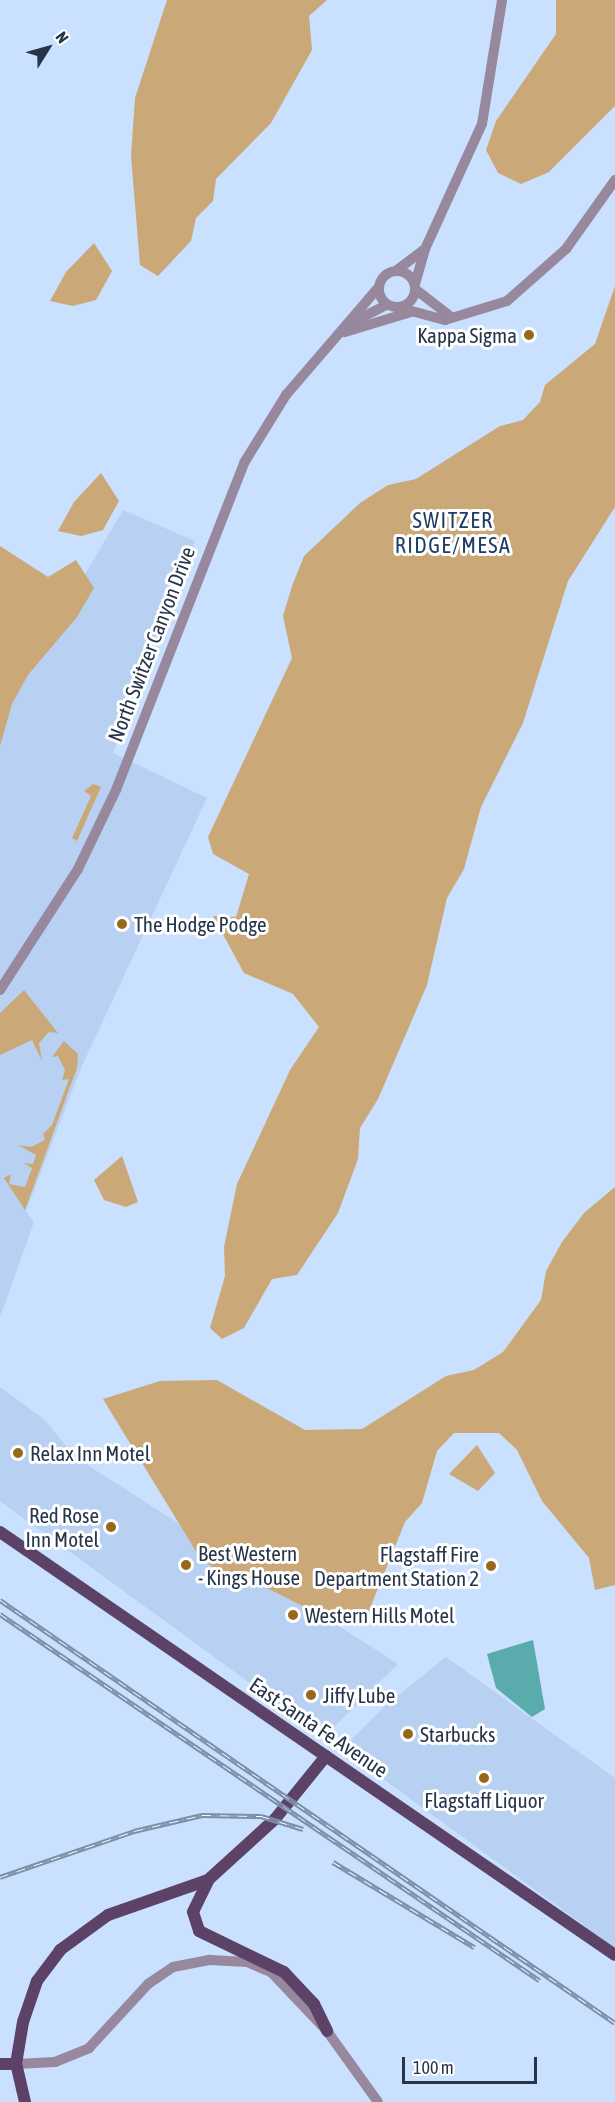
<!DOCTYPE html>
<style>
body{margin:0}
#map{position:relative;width:615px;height:2102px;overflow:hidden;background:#c9e0ff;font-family:"Asap Condensed",sans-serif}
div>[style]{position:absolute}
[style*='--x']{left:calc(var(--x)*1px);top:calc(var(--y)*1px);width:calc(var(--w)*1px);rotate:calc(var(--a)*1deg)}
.built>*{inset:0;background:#b8d1f3}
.green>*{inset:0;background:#caa878}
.water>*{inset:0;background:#59abac}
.minor>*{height:10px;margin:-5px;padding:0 5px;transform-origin:5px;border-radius:5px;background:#98889e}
.minor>.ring{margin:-5px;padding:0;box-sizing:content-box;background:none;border:10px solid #98889e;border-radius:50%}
.major>*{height:12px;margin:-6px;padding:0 6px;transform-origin:6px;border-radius:6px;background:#5d4268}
.rail>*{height:5px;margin-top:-2.5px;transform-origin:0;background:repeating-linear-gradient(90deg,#fff 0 9px,#7c8fa9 0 18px);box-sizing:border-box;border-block:2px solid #7c8fa9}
.dots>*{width:16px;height:16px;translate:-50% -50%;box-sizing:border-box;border:3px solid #fff;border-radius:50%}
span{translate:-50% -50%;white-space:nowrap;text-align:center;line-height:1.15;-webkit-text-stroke:6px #fff;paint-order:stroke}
.poi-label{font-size:21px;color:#263549}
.right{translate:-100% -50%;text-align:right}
.left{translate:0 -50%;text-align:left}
.street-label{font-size:21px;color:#263549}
.neighbourhood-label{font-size:22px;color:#1c3c65;letter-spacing:1.5px}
.north{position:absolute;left:18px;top:18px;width:60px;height:60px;-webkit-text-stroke:4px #fff;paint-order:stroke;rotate:53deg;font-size:16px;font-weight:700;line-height:24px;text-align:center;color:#263549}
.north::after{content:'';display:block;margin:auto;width:21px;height:27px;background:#263549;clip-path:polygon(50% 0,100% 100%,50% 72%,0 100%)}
.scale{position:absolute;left:402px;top:2057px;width:135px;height:27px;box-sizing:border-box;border:3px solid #263549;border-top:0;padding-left:8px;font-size:18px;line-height:21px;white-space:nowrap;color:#263549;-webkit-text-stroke:4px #fff;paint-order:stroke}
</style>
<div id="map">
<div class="built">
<div style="clip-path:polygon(123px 510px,195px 541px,113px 753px,207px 798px,81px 1068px,26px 1211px,34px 1222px,0 1317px,0 718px)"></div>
<div style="clip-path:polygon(0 1387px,45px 1420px,75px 1457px,398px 1664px,324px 1737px,0 1501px)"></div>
<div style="clip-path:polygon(446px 1657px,615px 1778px,615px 1948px,342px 1749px,386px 1705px)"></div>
</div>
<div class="green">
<div style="clip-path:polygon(167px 0,327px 0,309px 16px,312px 50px,271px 123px,216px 179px,213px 201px,196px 218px,191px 241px,158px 276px,140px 265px,131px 156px,135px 98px)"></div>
<div style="clip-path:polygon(556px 0,615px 0,615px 106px,549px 172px,521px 184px,498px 173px,486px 150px,496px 121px,556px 34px)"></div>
<div style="clip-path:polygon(94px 243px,112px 271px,96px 300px,73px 306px,50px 301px,66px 272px)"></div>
<div style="clip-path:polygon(615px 286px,615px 507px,568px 581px,523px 723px,481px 807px,464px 869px,447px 898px,427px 985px,378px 1099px,360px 1128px,358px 1159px,338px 1213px,297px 1275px,272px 1279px,244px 1328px,222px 1339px,210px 1328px,225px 1276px,224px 1247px,237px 1184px,290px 1070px,319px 1027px,293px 994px,244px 973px,213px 916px,236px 917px,249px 874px,213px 854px,208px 837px,292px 658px,283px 616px,292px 586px,304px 556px,360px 503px,388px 485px,416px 479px,500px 426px,523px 420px,540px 402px,545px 385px,595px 344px)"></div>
<div style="clip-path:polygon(101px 473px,119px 501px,103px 530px,81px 536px,58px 531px,74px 502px)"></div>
<div style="clip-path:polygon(0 546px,48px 577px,76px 560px,94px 588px,77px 617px,28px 675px,12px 704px,0 746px)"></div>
<div style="clip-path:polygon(93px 784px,101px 787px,77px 841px,72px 838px,91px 796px,84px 791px)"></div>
<div style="clip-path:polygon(24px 990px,58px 1033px,49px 1032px,39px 1043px,42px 1061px,32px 1040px,0 1055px,0 1013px)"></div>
<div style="clip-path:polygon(64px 1041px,78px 1054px,77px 1068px,25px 1210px,0 1172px,4px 1178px,11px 1174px,9px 1184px,25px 1187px,32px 1168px,24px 1163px,33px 1164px,36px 1155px,18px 1145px,31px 1147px,45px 1140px,43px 1134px,52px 1125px,69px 1079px,62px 1080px,65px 1070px,58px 1056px,52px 1057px)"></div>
<div style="clip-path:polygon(122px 1156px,138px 1202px,126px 1207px,104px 1200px,94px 1180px)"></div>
<div style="clip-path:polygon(615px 1187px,615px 1585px,595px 1590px,589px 1558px,542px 1501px,517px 1450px,499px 1433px,454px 1433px,437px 1451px,422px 1503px,405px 1522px,368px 1613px,340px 1625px,253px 1581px,224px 1575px,200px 1558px,103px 1399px,160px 1381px,217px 1380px,305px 1430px,362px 1429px,446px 1376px,474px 1370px,503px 1352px,541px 1300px,546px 1271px,562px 1242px,584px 1213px)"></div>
<div style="clip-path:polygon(477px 1445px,495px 1473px,478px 1491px,449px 1474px)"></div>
</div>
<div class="water">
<div style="clip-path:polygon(533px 1640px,545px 1709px,532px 1717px,496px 1688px,487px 1654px)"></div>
</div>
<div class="minor">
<div style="--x:397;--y:270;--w:35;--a:-37"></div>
<div class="ring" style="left:379px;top:271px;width:26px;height:26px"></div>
<div style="--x:415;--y:284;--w:36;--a:-74"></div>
<div style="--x:425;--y:249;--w:137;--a:-65.5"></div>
<div style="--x:482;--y:124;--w:126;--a:-80.8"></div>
<div style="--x:415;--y:289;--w:44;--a:37.6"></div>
<div style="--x:397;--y:307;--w:50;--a:15.2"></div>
<div style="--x:445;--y:320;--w:65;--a:-17"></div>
<div style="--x:507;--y:301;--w:79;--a:-41.4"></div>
<div style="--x:566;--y:249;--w:85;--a:-54.6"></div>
<div style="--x:355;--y:321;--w:36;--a:-27"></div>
<div style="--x:345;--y:332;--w:69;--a:-16.9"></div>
<div style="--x:0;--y:990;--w:144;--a:-57.2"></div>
<div style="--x:78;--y:869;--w:88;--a:-64.3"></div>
<div style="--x:116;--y:790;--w:351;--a:-68.6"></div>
<div style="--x:244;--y:463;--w:80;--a:-58.3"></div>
<div style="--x:286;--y:395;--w:141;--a:-49.3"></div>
<div style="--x:16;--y:2064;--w:39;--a:-3"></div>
<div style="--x:55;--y:2062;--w:37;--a:-22"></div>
<div style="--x:89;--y:2048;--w:87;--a:-47.3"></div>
<div style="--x:148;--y:1984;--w:30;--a:-34"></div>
<div style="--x:173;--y:1967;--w:38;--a:-11"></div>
<div style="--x:210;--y:1960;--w:37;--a:3"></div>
<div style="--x:247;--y:1962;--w:26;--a:23"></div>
<div style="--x:271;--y:1972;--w:81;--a:46.5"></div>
<div style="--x:327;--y:2031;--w:87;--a:54.3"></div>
</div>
<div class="major">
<div style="--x:0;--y:1532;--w:746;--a:34.52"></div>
<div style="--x:208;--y:1881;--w:34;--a:116"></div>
<div style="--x:193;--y:1912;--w:20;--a:72"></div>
<div style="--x:199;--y:1931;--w:94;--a:25.8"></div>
<div style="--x:284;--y:1972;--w:44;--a:46.8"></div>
<div style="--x:314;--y:2004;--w:30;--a:64"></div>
<div style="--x:0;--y:2064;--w:16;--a:0"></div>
<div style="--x:25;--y:2102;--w:39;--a:-103"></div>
<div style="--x:16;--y:2064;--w:43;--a:-80.5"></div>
<div style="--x:23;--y:2022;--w:43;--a:-71.1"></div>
<div style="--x:37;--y:1981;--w:39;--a:-53"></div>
<div style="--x:60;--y:1950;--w:59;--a:-36.1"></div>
<div style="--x:108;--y:1915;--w:106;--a:-19.3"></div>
<div style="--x:208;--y:1880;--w:91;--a:-42.3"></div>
<div style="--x:275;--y:1819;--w:81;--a:-51"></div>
</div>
<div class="rail">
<div style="--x:0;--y:1600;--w:746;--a:34.52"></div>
<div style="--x:0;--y:1614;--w:652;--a:34.18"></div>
<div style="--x:333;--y:1862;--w:165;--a:31.1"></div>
<div style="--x:0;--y:1877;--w:142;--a:-18.9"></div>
<div style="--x:134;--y:1831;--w:70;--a:-13.2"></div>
<div style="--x:202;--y:1815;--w:59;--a:1"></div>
<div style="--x:261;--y:1816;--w:44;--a:17.2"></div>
</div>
<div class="dots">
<div style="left:529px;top:335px;background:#966817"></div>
<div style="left:122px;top:924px;background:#966817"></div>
<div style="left:18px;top:1453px;background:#966817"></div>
<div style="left:111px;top:1527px;background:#966817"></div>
<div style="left:186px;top:1565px;background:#966817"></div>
<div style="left:491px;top:1566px;background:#966817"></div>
<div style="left:293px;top:1615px;background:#966817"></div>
<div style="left:311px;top:1695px;background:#966817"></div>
<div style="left:408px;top:1734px;background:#966817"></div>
<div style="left:484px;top:1778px;background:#966817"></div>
</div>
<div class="poi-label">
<span class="right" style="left:517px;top:335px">Kappa Sigma</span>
<span class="left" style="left:134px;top:924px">The Hodge Podge</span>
<span class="left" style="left:30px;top:1453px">Relax Inn Motel</span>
<span class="right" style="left:99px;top:1527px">Red Rose<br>Inn Motel</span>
<span class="left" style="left:198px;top:1565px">Best Western<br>- Kings House</span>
<span class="right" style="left:479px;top:1566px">Flagstaff Fire<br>Department Station 2</span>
<span class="left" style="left:305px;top:1615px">Western Hills Motel</span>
<span class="left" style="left:323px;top:1695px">Jiffy Lube</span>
<span class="left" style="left:420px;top:1734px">Starbucks</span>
<span style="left:484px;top:1800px">Flagstaff Liquor</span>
</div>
<div class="street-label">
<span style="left:151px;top:644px;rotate:-69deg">North Switzer Canyon Drive</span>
<span style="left:319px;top:1727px;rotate:34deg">East Santa Fe Avenue</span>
</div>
<div class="neighbourhood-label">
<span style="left:453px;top:533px">SWITZER<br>RIDGE/MESA</span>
</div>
<div class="north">N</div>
<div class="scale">100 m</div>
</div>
